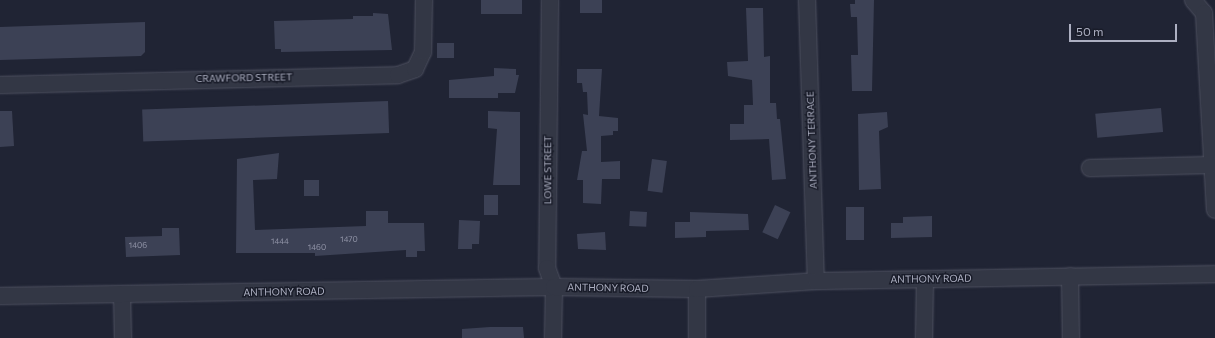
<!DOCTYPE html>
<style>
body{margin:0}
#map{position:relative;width:1215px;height:338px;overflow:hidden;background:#202434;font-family:Commissioner,sans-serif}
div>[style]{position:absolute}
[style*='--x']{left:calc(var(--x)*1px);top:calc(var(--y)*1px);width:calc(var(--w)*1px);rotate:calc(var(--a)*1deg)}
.building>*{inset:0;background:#3c4155;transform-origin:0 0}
.roads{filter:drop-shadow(0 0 1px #4e5160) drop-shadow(0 0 1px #4e5160)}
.minor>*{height:16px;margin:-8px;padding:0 8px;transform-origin:8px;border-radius:8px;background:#333745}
span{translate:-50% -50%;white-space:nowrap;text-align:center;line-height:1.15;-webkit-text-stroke:3px #191c29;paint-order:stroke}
.number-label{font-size:8px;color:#9194a7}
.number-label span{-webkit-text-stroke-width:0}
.street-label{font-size:10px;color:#adb0c2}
.scale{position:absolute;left:1069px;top:24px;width:108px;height:18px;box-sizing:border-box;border:2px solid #adb0c2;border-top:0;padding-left:5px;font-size:12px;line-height:14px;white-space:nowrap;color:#adb0c2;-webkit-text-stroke:3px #191c29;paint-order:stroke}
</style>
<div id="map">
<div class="building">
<div style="left:481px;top:0;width:41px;height:14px"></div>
<div style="left:580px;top:0;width:22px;height:13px"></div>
<div style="clip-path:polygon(855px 0,874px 0,872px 91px,852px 91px,851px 55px,858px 55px,857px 17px,851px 17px,850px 4px,855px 4px)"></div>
<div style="clip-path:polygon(746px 8px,763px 8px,764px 57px,770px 56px,770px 103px,776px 103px,777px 119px,780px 119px,786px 179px,772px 180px,769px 139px,730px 140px,730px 124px,744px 124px,744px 105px,753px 105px,752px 80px,728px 76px,727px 62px,748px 61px)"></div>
<div style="clip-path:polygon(373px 13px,388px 14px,392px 50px,281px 52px,281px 49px,275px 49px,274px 21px,353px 19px,353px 16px,373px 16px)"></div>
<div style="clip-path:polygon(145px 22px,145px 52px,141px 56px,0 60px,0 27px)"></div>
<div style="left:437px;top:43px;width:17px;height:15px"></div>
<div style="clip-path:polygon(494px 68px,516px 69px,516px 75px,519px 75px,515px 93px,498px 93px,498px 98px,449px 98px,449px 80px,494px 76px)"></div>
<div style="clip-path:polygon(577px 69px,602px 69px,599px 116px,618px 118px,618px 131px,613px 131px,613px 135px,601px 136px,601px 162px,620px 161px,620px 179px,602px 179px,601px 204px,583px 203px,583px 180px,577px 180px,582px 151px,587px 151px,583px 114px,588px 115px,587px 92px,583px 92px,582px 83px,577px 83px)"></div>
<div style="left:388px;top:101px;width:32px;height:246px;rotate:88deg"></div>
<div style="left:1161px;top:108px;width:24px;height:66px;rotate:85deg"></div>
<div style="clip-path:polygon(0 111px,12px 111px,14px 146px,0 147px)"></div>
<div style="clip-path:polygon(488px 111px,520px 112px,520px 185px,493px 185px,497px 129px,488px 128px)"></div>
<div style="clip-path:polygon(887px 112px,888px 127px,879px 131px,881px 189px,859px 190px,858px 114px)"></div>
<div style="clip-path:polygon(279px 153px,277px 179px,253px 180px,255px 230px,366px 226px,366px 211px,388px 211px,388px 223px,424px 223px,425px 251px,417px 251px,417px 257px,406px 257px,406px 250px,315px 256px,315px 253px,236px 253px,237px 159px)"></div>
<div style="left:652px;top:159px;width:15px;height:32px;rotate:8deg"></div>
<div style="left:304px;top:180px;width:15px;height:16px"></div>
<div style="left:484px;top:195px;width:14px;height:20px"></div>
<div style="left:775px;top:205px;width:17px;height:30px;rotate:25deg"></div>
<div style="left:846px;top:207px;width:18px;height:33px"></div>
<div style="left:630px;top:211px;width:17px;height:15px;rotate:3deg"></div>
<div style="clip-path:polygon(690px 212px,748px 214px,749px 230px,706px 231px,706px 237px,675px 238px,675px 222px,690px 222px)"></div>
<div style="clip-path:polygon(932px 216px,932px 237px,891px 238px,891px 223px,903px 223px,903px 217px)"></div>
<div style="clip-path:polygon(459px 220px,480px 221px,479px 244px,472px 244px,472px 249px,458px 249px)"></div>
<div style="clip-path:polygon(162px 228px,179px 228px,180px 255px,126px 257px,125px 237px,162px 236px)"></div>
<div style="clip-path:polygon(605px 232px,606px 250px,578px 249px,577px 234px)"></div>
<div style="clip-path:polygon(490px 327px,523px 327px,524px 338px,462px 338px,462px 329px)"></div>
</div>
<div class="roads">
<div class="minor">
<div style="--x:550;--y:0;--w:268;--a:90.6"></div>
<div style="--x:547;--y:268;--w:20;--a:70"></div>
<div style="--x:554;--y:287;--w:51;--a:91.1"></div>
<div style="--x:807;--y:0;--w:281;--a:88.2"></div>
<div style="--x:1193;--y:0;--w:17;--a:50"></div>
<div style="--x:1204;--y:13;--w:197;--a:86.8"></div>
<div style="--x:0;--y:85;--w:398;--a:-1.4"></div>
<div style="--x:398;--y:75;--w:18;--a:-19"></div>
<div style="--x:415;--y:69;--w:19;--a:-65"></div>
<div style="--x:423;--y:52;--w:52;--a:-88.9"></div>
<div style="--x:1090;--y:168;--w:122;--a:-1.4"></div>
<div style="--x:1070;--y:276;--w:62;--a:89.1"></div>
<div style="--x:697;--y:289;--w:49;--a:90"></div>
<div style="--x:122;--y:294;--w:44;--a:88.7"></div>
<div style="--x:0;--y:296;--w:554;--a:-0.93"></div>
<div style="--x:554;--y:287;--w:143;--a:0.8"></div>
<div style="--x:697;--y:289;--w:119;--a:-3.8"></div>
<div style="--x:816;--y:281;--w:399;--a:-1"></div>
<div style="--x:924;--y:338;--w:58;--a:-89"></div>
</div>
</div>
<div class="number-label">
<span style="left:349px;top:240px">1470</span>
<span style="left:280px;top:242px">1444</span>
<span style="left:138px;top:246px">1406</span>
<span style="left:317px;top:248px">1460</span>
</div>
<div class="street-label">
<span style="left:244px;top:78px;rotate:-1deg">CRAWFORD STREET</span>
<span style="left:812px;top:140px;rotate:-92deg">ANTHONY TERRACE</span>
<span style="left:548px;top:170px;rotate:-90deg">LOWE STREET</span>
<span style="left:931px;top:279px;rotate:-1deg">ANTHONY ROAD</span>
<span style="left:608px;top:288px;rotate:1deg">ANTHONY ROAD</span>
<span style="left:284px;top:292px;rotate:-1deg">ANTHONY ROAD</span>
</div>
<div class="scale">50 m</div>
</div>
